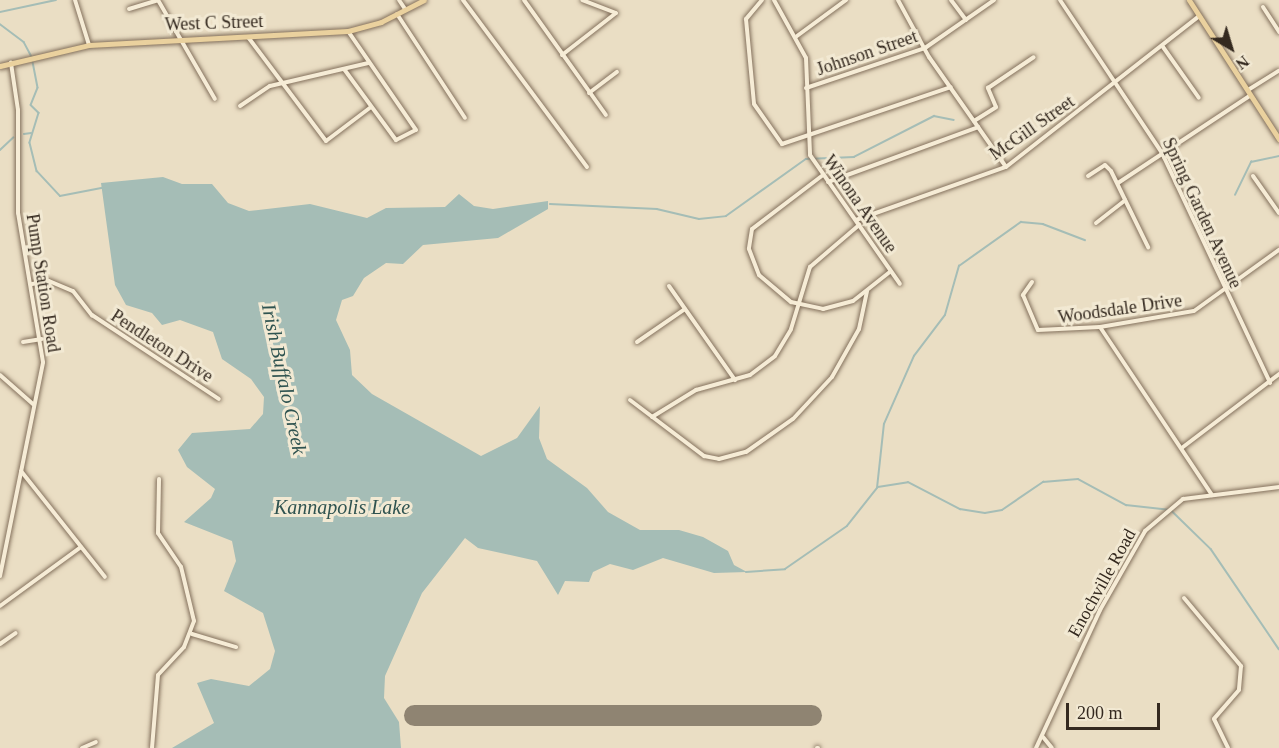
<!DOCTYPE html>
<style>
body{margin:0}
#map{position:relative;width:1279px;height:748px;overflow:hidden;background:#eadec4;font-family:Georgia,serif}
div>[style]{position:absolute}
[style*='--x']{left:calc(var(--x)*1px);top:calc(var(--y)*1px);width:calc(var(--w)*1px);rotate:calc(var(--a)*1deg)}
.water>*{inset:0;background:#a5bdb6}
.stream>*{height:1.5px;margin:-0.75px;padding:0 0.75px;transform-origin:0.75px;border-radius:0.75px;background:#a5bdb6}
.runway>*{height:21px;margin:-10.5px;padding:0 10.5px;transform-origin:10.5px;border-radius:10.5px;background:#8f8472}
.roads{filter:drop-shadow(0 0 2px #83705c) drop-shadow(0 0 2px #83705c)}
.minor>*{height:4px;margin:-2px;padding:0 2px;transform-origin:2px;border-radius:2px;background:#f6ecd6}
.major>*{height:5px;margin:-2.5px;padding:0 2.5px;transform-origin:2.5px;border-radius:2.5px;background:#ead19e}
span{translate:-50% -50%;white-space:nowrap;text-align:center;line-height:1.15;-webkit-text-stroke:6px #f2e9d3;paint-order:stroke}
.street-label{font-size:18px;color:#34291f}
.water-label{font-size:20px;color:#2f5350;font-style:italic}
.north{position:absolute;left:1201px;top:18px;width:60px;height:60px;-webkit-text-stroke:4px #f2e9d3;paint-order:stroke;rotate:142deg;font-size:16px;font-weight:700;line-height:24px;text-align:center;color:#34291f}
.north::after{content:'';display:block;margin:auto;width:21px;height:27px;background:#34291f;clip-path:polygon(50% 0,100% 100%,50% 72%,0 100%)}
.scale{position:absolute;left:1066px;top:703px;width:94px;height:27px;box-sizing:border-box;border:3px solid #34291f;border-top:0;padding-left:8px;font-size:18px;line-height:21px;white-space:nowrap;color:#34291f;-webkit-text-stroke:4px #f2e9d3;paint-order:stroke}
</style>
<div id="map">
<div class="water">
<div style="clip-path:polygon(163px 177px,182px 184px,212px 184px,228px 203px,249px 211px,310px 204px,367px 218px,386px 208px,445px 207px,459px 194px,474px 206px,493px 209px,548px 201px,548px 209px,498px 238px,423px 245px,403px 264px,386px 263px,364px 278px,353px 296px,342px 300px,336px 320px,350px 350px,352px 375px,372px 394px,481px 456px,517px 438px,540px 406px,539px 438px,547px 459px,587px 488px,608px 512px,640px 530px,679px 530px,703px 537px,728px 551px,734px 565px,747px 572px,714px 573px,663px 558px,633px 570px,610px 564px,593px 572px,589px 582px,565px 581px,558px 595px,537px 561px,478px 548px,465px 538px,422px 593px,385px 676px,384px 698px,399px 722px,401px 748px,172px 748px,214px 723px,197px 683px,211px 679px,249px 686px,270px 669px,275px 651px,263px 613px,224px 591px,236px 561px,232px 541px,184px 522px,211px 498px,215px 489px,187px 467px,178px 450px,192px 433px,250px 429px,263px 414px,264px 397px,251px 379px,222px 359px,213px 332px,180px 320px,162px 325px,152px 313px,126px 305px,115px 285px,101px 183px)"></div>
</div>
<div class="stream">
<div style="--x:0;--y:12;--w:57;--a:-12.1"></div>
<div style="--x:0;--y:24;--w:30;--a:37"></div>
<div style="--x:24;--y:42;--w:17;--a:62"></div>
<div style="--x:33;--y:62;--w:26;--a:79"></div>
<div style="--x:38;--y:88;--w:18;--a:112"></div>
<div style="--x:31;--y:105;--w:11;--a:45"></div>
<div style="--x:39;--y:113;--w:31;--a:107"></div>
<div style="--x:30;--y:143;--w:29;--a:76"></div>
<div style="--x:37;--y:171;--w:34;--a:47"></div>
<div style="--x:60;--y:196;--w:43;--a:-10.8"></div>
<div style="--x:24;--y:134;--w:7;--a:-8"></div>
<div style="--x:0;--y:150;--w:18;--a:-43"></div>
<div style="--x:1235;--y:195;--w:37;--a:-64"></div>
<div style="--x:1251;--y:162;--w:29;--a:-12"></div>
<div style="--x:550;--y:204;--w:107;--a:2.7"></div>
<div style="--x:657;--y:209;--w:43;--a:13.4"></div>
<div style="--x:699;--y:219;--w:27;--a:-6"></div>
<div style="--x:726;--y:216;--w:98;--a:-35.5"></div>
<div style="--x:806;--y:159;--w:48;--a:-2.4"></div>
<div style="--x:854;--y:157;--w:90;--a:-27.1"></div>
<div style="--x:934;--y:116;--w:20;--a:11"></div>
<div style="--x:878;--y:487;--w:30;--a:-9"></div>
<div style="--x:908;--y:482;--w:59;--a:27.4"></div>
<div style="--x:960;--y:509;--w:25;--a:9"></div>
<div style="--x:985;--y:513;--w:17;--a:-10"></div>
<div style="--x:1002;--y:510;--w:50;--a:-34.3"></div>
<div style="--x:1043;--y:482;--w:35;--a:-5"></div>
<div style="--x:1078;--y:479;--w:55;--a:28.4"></div>
<div style="--x:1126;--y:505;--w:45;--a:6.3"></div>
<div style="--x:1171;--y:510;--w:56;--a:44.3"></div>
<div style="--x:1211;--y:549;--w:121;--a:55.8"></div>
<div style="--x:746;--y:572;--w:39;--a:-4"></div>
<div style="--x:785;--y:569;--w:75;--a:-34.7"></div>
<div style="--x:847;--y:526;--w:48;--a:-51.7"></div>
<div style="--x:877;--y:488;--w:64;--a:-83.8"></div>
<div style="--x:884;--y:424;--w:74;--a:-66.2"></div>
<div style="--x:914;--y:356;--w:51;--a:-52.9"></div>
<div style="--x:945;--y:315;--w:51;--a:-74.1"></div>
<div style="--x:959;--y:266;--w:76;--a:-35.4"></div>
<div style="--x:1021;--y:222;--w:22;--a:5"></div>
<div style="--x:1043;--y:224;--w:45;--a:20.9"></div>
</div>
<div class="runway">
<div style="--x:414;--y:715;--w:397;--a:0"></div>
</div>
<div class="roads">
<div class="minor">
<div style="--x:75;--y:0;--w:47;--a:72.7"></div>
<div style="--x:158;--y:0;--w:114;--a:60.1"></div>
<div style="--x:399;--y:0;--w:11;--a:56"></div>
<div style="--x:463;--y:0;--w:208;--a:53.4"></div>
<div style="--x:524;--y:0;--w:141;--a:54.5"></div>
<div style="--x:762;--y:0;--w:25;--a:130"></div>
<div style="--x:746;--y:19;--w:85;--a:84.6"></div>
<div style="--x:754;--y:104;--w:49;--a:55"></div>
<div style="--x:782;--y:144;--w:178;--a:-18.6"></div>
<div style="--x:774;--y:0;--w:66;--a:61.1"></div>
<div style="--x:806;--y:58;--w:97;--a:87.6"></div>
<div style="--x:810;--y:155;--w:157;--a:55.1"></div>
<div style="--x:898;--y:0;--w:65;--a:61.5"></div>
<div style="--x:929;--y:57;--w:134;--a:55"></div>
<div style="--x:951;--y:0;--w:25;--a:53"></div>
<div style="--x:1060;--y:0;--w:184;--a:56.3"></div>
<div style="--x:1162;--y:153;--w:254;--a:64.8"></div>
<div style="--x:1263;--y:7;--w:30;--a:57"></div>
<div style="--x:129;--y:9;--w:30;--a:-17"></div>
<div style="--x:397;--y:14;--w:124;--a:56.8"></div>
<div style="--x:797;--y:36;--w:61;--a:-36.3"></div>
<div style="--x:248;--y:37;--w:130;--a:53.1"></div>
<div style="--x:326;--y:141;--w:56;--a:-37.1"></div>
<div style="--x:1163;--y:47;--w:62;--a:54.8"></div>
<div style="--x:562;--y:55;--w:68;--a:-37.9"></div>
<div style="--x:616;--y:13;--w:36;--a:-159"></div>
<div style="--x:344;--y:69;--w:88;--a:53.8"></div>
<div style="--x:396;--y:140;--w:22;--a:-27"></div>
<div style="--x:416;--y:130;--w:120;--a:-124.5"></div>
<div style="--x:806;--y:88;--w:126;--a:-18.6"></div>
<div style="--x:925;--y:48;--w:84;--a:-34.8"></div>
<div style="--x:1248;--y:90;--w:36;--a:-32"></div>
<div style="--x:589;--y:93;--w:35;--a:-37"></div>
<div style="--x:240;--y:106;--w:36;--a:-34"></div>
<div style="--x:270;--y:86;--w:101;--a:-13.2"></div>
<div style="--x:974;--y:121;--w:26;--a:-32"></div>
<div style="--x:996;--y:107;--w:21;--a:-113"></div>
<div style="--x:988;--y:88;--w:55;--a:-34"></div>
<div style="--x:823;--y:175;--w:89;--a:142.7"></div>
<div style="--x:752;--y:229;--w:20;--a:99"></div>
<div style="--x:749;--y:249;--w:28;--a:69"></div>
<div style="--x:759;--y:275;--w:42;--a:40.2"></div>
<div style="--x:791;--y:302;--w:33;--a:12"></div>
<div style="--x:823;--y:309;--w:31;--a:-15"></div>
<div style="--x:853;--y:301;--w:48;--a:-38.3"></div>
<div style="--x:1088;--y:176;--w:20;--a:-33"></div>
<div style="--x:1105;--y:165;--w:8;--a:45"></div>
<div style="--x:1111;--y:171;--w:85;--a:64"></div>
<div style="--x:1253;--y:176;--w:45;--a:54.9"></div>
<div style="--x:828;--y:182;--w:160;--a:-20.1"></div>
<div style="--x:1118;--y:183;--w:159;--a:-33.5"></div>
<div style="--x:856;--y:220;--w:159;--a:-19.5"></div>
<div style="--x:1006;--y:167;--w:245;--a:-38"></div>
<div style="--x:1096;--y:223;--w:37;--a:-38"></div>
<div style="--x:1032;--y:282;--w:16;--a:125"></div>
<div style="--x:1023;--y:295;--w:38;--a:67"></div>
<div style="--x:1038;--y:330;--w:62;--a:-2.8"></div>
<div style="--x:1100;--y:327;--w:95;--a:-9.7"></div>
<div style="--x:1194;--y:311;--w:105;--a:-35.7"></div>
<div style="--x:32;--y:284;--w:17;--a:-10"></div>
<div style="--x:49;--y:281;--w:26;--a:23"></div>
<div style="--x:73;--y:291;--w:31;--a:52"></div>
<div style="--x:92;--y:315;--w:152;--a:33.5"></div>
<div style="--x:669;--y:286;--w:115;--a:54.9"></div>
<div style="--x:1100;--y:327;--w:202;--a:56.3"></div>
<div style="--x:23;--y:342;--w:19;--a:-9"></div>
<div style="--x:637;--y:342;--w:58;--a:-34.5"></div>
<div style="--x:0;--y:375;--w:45;--a:41.4"></div>
<div style="--x:630;--y:400;--w:93;--a:37.1"></div>
<div style="--x:704;--y:456;--w:15;--a:11"></div>
<div style="--x:719;--y:459;--w:28;--a:-15"></div>
<div style="--x:746;--y:452;--w:57;--a:-35.1"></div>
<div style="--x:793;--y:419;--w:57;--a:-47.1"></div>
<div style="--x:832;--y:377;--w:55;--a:-60.6"></div>
<div style="--x:859;--y:329;--w:39;--a:-78"></div>
<div style="--x:652;--y:417;--w:52;--a:-31.5"></div>
<div style="--x:696;--y:390;--w:56;--a:-15.5"></div>
<div style="--x:750;--y:375;--w:31;--a:-37"></div>
<div style="--x:775;--y:356;--w:31;--a:-59"></div>
<div style="--x:791;--y:329;--w:65;--a:-73"></div>
<div style="--x:810;--y:267;--w:65;--a:-40.6"></div>
<div style="--x:1183;--y:447;--w:121;--a:-37.2"></div>
<div style="--x:21;--y:471;--w:135;--a:51.6"></div>
<div style="--x:0;--y:576;--w:218;--a:-78.6"></div>
<div style="--x:43;--y:362;--w:151;--a:-99.5"></div>
<div style="--x:18;--y:213;--w:103;--a:-90"></div>
<div style="--x:18;--y:110;--w:48;--a:-98.5"></div>
<div style="--x:1184;--y:598;--w:89;--a:50"></div>
<div style="--x:1241;--y:666;--w:24;--a:95"></div>
<div style="--x:1239;--y:690;--w:38;--a:131"></div>
<div style="--x:1214;--y:719;--w:32;--a:64"></div>
<div style="--x:0;--y:606;--w:100;--a:-36.1"></div>
<div style="--x:192;--y:634;--w:46;--a:16.5"></div>
<div style="--x:0;--y:644;--w:19;--a:-35"></div>
<div style="--x:1043;--y:737;--w:14;--a:51"></div>
<div style="--x:82;--y:748;--w:15;--a:-23"></div>
<div style="--x:152;--y:748;--w:73;--a:-85.3"></div>
<div style="--x:158;--y:675;--w:38;--a:-47"></div>
<div style="--x:184;--y:647;--w:28;--a:-69"></div>
<div style="--x:194;--y:621;--w:56;--a:-103.5"></div>
<div style="--x:181;--y:567;--w:41;--a:-124.1"></div>
<div style="--x:158;--y:533;--w:54;--a:-88.9"></div>
<div style="--x:817;--y:748;--w:1;--a:0"></div>
<div style="--x:1036;--y:748;--w:152;--a:-65.1"></div>
<div style="--x:1100;--y:610;--w:91;--a:-60.3"></div>
<div style="--x:1145;--y:531;--w:50;--a:-40.1"></div>
<div style="--x:1183;--y:499;--w:97;--a:-7.1"></div>
</div>
<div class="major">
<div style="--x:1189;--y:0;--w:166;--a:57.1"></div>
<div style="--x:0;--y:66;--w:91;--a:-13.3"></div>
<div style="--x:89;--y:45;--w:259;--a:-3.1"></div>
<div style="--x:348;--y:31;--w:34;--a:-15"></div>
<div style="--x:381;--y:22;--w:48;--a:-27.1"></div>
</div>
</div>
<div class="street-label">
<span style="left:214px;top:23px;rotate:-2deg">West C Street</span>
<span style="left:867px;top:53px;rotate:-19deg">Johnson Street</span>
<span style="left:1032px;top:128px;rotate:-35deg">McGill Street</span>
<span style="left:860px;top:204px;rotate:55deg">Winona Avenue</span>
<span style="left:1202px;top:213px;rotate:65deg">Spring Garden Avenue</span>
<span style="left:43px;top:283px;rotate:81deg">Pump Station Road</span>
<span style="left:1120px;top:309px;rotate:-8deg">Woodsdale Drive</span>
<span style="left:162px;top:346px;rotate:33deg">Pendleton Drive</span>
<span style="left:1102px;top:583px;rotate:-61deg">Enochville Road</span>
</div>
<div class="water-label">
<span style="left:284px;top:379px;rotate:78deg">Irish Buffalo Creek</span>
<span style="left:342px;top:507px">Kannapolis Lake</span>
</div>
<div class="north">N</div>
<div class="scale">200 m</div>
</div>
